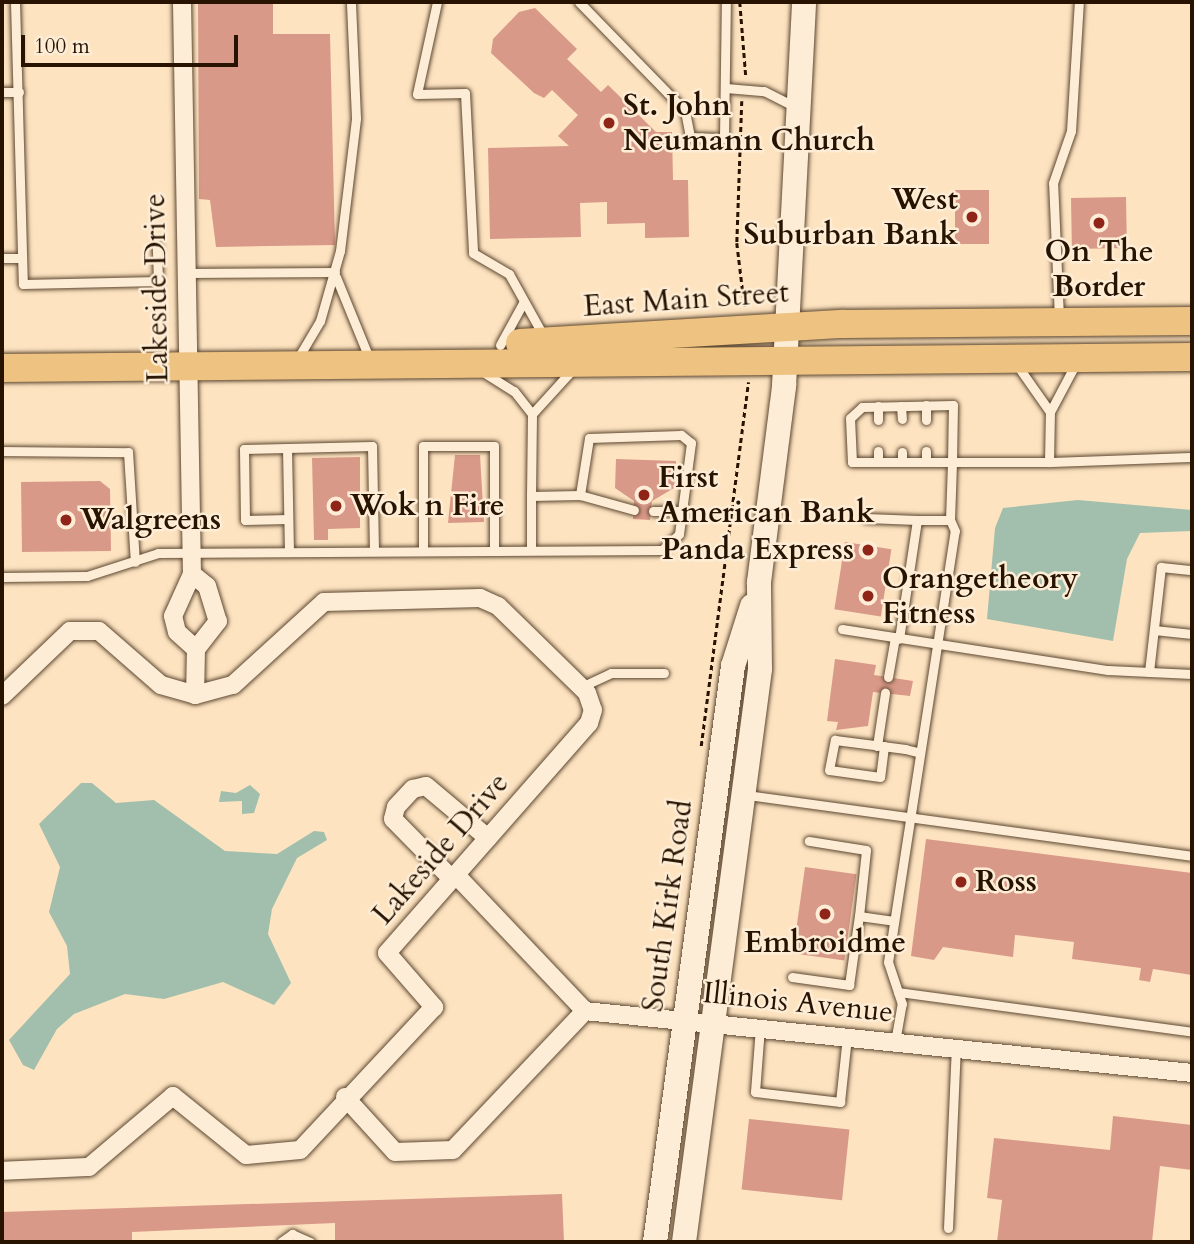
<!DOCTYPE html>
<style>
body{margin:0}
#map{position:relative;width:1194px;height:1244px;overflow:hidden;background:#fde3c0;font-family:Cardo,serif}
div>[style]{position:absolute}
[style*='--x']{left:calc(var(--x)*1px);top:calc(var(--y)*1px);width:calc(var(--w)*1px);rotate:calc(var(--a)*1deg)}
.water>*{inset:0;background:#a1bfac}
.building>*{inset:0;background:#d99988;transform-origin:0 0}
.path>*{height:2.5px;margin-top:-1.25px;transform-origin:0;background:repeating-linear-gradient(90deg,#271300 0 5px,transparent 0 8.5px)}
.roads{filter:drop-shadow(0 0 2px #5c4730) drop-shadow(0 0 2px #5c4730)}
.lane>*{height:9px;margin:-4.5px;padding:0 4.5px;transform-origin:4.5px;border-radius:4.5px;background:#feedd6}
.street>*{height:18px;margin:-9px;padding:0 9px;transform-origin:9px;border-radius:9px;background:#feedd6}
.secondary>*{height:24px;margin:-12px;padding:0 12px;transform-origin:12px;border-radius:12px;background:#feedd6}
.primary>*{height:28px;margin:-14px;padding:0 14px;transform-origin:14px;border-radius:14px;background:#eec280}
.dots>*{width:19px;height:19px;translate:-50% -50%;box-sizing:border-box;border:4px solid #feedd6;border-radius:50%}
span{translate:-50% -50%;white-space:nowrap;text-align:center;line-height:1.15;-webkit-text-stroke:5px #feedd6;paint-order:stroke}
.poi-label{font-size:30px;color:#271300;font-weight:700}
.left{translate:0 -50%;text-align:left}
.right{translate:-100% -50%;text-align:right}
.street-label{font-size:30px;color:#271300}
.frame{position:absolute;inset:0;border:4px solid #271300;pointer-events:none}
.scale{position:absolute;left:21px;top:35px;width:217px;height:32px;box-sizing:border-box;border:4px solid #271300;border-top:0;padding-left:9px;font-size:21px;line-height:24px;white-space:nowrap;color:#271300;-webkit-text-stroke:5px #feedd6;paint-order:stroke}
</style>
<div id="map">
<div class="water">
<div style="clip-path:polygon(1078px 500px,1192px 510px,1192px 531px,1140px 533px,1127px 559px,1113px 641px,987px 619px,995px 528px,1003px 508px)"></div>
<div style="clip-path:polygon(81px 783px,92px 783px,116px 803px,154px 800px,225px 851px,277px 854px,314px 831px,324px 832px,327px 840px,297px 858px,272px 909px,268px 934px,291px 983px,274px 1005px,223px 982px,164px 999px,125px 994px,74px 1014px,57px 1029px,34px 1070px,23px 1065px,9px 1040px,70px 974px,67px 946px,49px 912px,60px 867px,39px 824px)"></div>
<div style="clip-path:polygon(250px 785px,260px 794px,254px 813px,242px 814px,242px 801px,219px 802px,221px 791px,236px 793px)"></div>
</div>
<div class="building">
<div style="clip-path:polygon(198px 2px,273px 2px,273px 34px,330px 34px,335px 245px,216px 247px,210px 200px,199px 199px)"></div>
<div style="clip-path:polygon(535px 8px,577px 49px,567px 59px,601px 92px,608px 85px,656px 132px,672px 132px,673px 180px,688px 180px,689px 237px,645px 238px,645px 223px,607px 224px,607px 202px,580px 203px,581px 237px,490px 239px,488px 148px,569px 146px,558px 136px,578px 115px,552px 90px,544px 98px,534px 93px,491px 53px,493px 39px,519px 12px)"></div>
<div style="left:955px;top:190px;width:34px;height:54px"></div>
<div style="left:1126px;top:197px;width:51px;height:55px;rotate:89deg"></div>
<div style="clip-path:polygon(455px 455px,480px 455px,484px 522px,448px 523px)"></div>
<div style="clip-path:polygon(360px 457px,360px 528px,328px 529px,328px 540px,314px 540px,312px 458px)"></div>
<div style="clip-path:polygon(616px 459px,676px 461px,674px 488px,652px 501px,650px 520px,633px 519px,634px 501px,615px 488px)"></div>
<div style="clip-path:polygon(100px 481px,110px 489px,111px 551px,22px 552px,21px 482px)"></div>
<div style="left:845px;top:542px;width:47px;height:68px;rotate:9deg"></div>
<div style="clip-path:polygon(835px 659px,876px 665px,874px 675px,913px 681px,910px 696px,873px 692px,868px 726px,836px 730px,838px 722px,827px 721px)"></div>
<div style="clip-path:polygon(926px 839px,1192px 873px,1192px 975px,1153px 969px,1150px 982px,1139px 980px,1141px 968px,1072px 959px,1074px 942px,1015px 935px,1013px 957px,943px 947px,934px 960px,911px 956px)"></div>
<div style="left:805px;top:867px;width:52px;height:87px;rotate:8deg"></div>
<div style="clip-path:polygon(1113px 1116px,1192px 1125px,1192px 1170px,1160px 1166px,1152px 1242px,997px 1242px,1002px 1200px,987px 1198px,994px 1138px,1110px 1150px)"></div>
<div style="left:749px;top:1119px;width:101px;height:71px;rotate:6deg"></div>
<div style="clip-path:polygon(562px 1194px,564px 1242px,335px 1242px,335px 1223px,132px 1232px,132px 1242px,2px 1242px,2px 1212px)"></div>
</div>
<div class="path">
<div style="--x:740;--y:2;--w:75;--a:85.4"></div>
<div style="--x:742;--y:101;--w:142;--a:92"></div>
<div style="--x:737;--y:243;--w:66;--a:83.1"></div>
<div style="--x:701;--y:746;--w:367;--a:-82.6"></div>
</div>
<div class="roads">
<div class="lane">
<div style="--x:15;--y:2;--w:282;--a:88.4"></div>
<div style="--x:23;--y:284;--w:135;--a:-1.3"></div>
<div style="--x:158;--y:281;--w:36;--a:-92"></div>
<div style="--x:437;--y:2;--w:94;--a:102.3"></div>
<div style="--x:417;--y:94;--w:48;--a:-1.2"></div>
<div style="--x:465;--y:93;--w:160;--a:87.1"></div>
<div style="--x:473;--y:253;--w:42;--a:30.3"></div>
<div style="--x:509;--y:274;--w:72;--a:60.9"></div>
<div style="--x:579;--y:2;--w:152;--a:45.8"></div>
<div style="--x:685;--y:111;--w:26;--a:79"></div>
<div style="--x:690;--y:137;--w:34;--a:2"></div>
<div style="--x:724;--y:138;--w:136;--a:-89.2"></div>
<div style="--x:726;--y:88;--w:38;--a:5"></div>
<div style="--x:764;--y:91;--w:37;--a:27"></div>
<div style="--x:2;--y:92;--w:17;--a:0"></div>
<div style="--x:2;--y:258;--w:20;--a:0"></div>
<div style="--x:187;--y:273;--w:148;--a:-0.4"></div>
<div style="--x:336;--y:277;--w:82;--a:67.8"></div>
<div style="--x:1059;--y:318;--w:135;--a:-92.5"></div>
<div style="--x:1053;--y:183;--w:55;--a:-70.9"></div>
<div style="--x:1071;--y:131;--w:129;--a:-86.5"></div>
<div style="--x:500;--y:345;--w:48;--a:-61.3"></div>
<div style="--x:298;--y:358;--w:43;--a:-59.3"></div>
<div style="--x:320;--y:321;--w:73;--a:-74.1"></div>
<div style="--x:340;--y:251;--w:134;--a:-83.1"></div>
<div style="--x:356;--y:118;--w:116;--a:-92.5"></div>
<div style="--x:1017;--y:365;--w:57;--a:54.9"></div>
<div style="--x:1050;--y:412;--w:53;--a:-62"></div>
<div style="--x:483;--y:372;--w:36;--a:32"></div>
<div style="--x:514;--y:391;--w:29;--a:52"></div>
<div style="--x:926;--y:405;--w:15;--a:90"></div>
<div style="--x:878;--y:406;--w:14;--a:90"></div>
<div style="--x:901;--y:406;--w:13;--a:86"></div>
<div style="--x:287;--y:448;--w:85;--a:-1.3"></div>
<div style="--x:372;--y:446;--w:104;--a:88.9"></div>
<div style="--x:2;--y:451;--w:126;--a:0.5"></div>
<div style="--x:128;--y:452;--w:110;--a:86.4"></div>
<div style="--x:878;--y:451;--w:11;--a:90"></div>
<div style="--x:926;--y:451;--w:11;--a:90"></div>
<div style="--x:902;--y:452;--w:10;--a:90"></div>
<div style="--x:1049;--y:462;--w:143;--a:-2"></div>
<div style="--x:580;--y:495;--w:56;--a:15.5"></div>
<div style="--x:531;--y:496;--w:82;--a:-89.3"></div>
<div style="--x:532;--y:414;--w:59;--a:-47.7"></div>
<div style="--x:653;--y:511;--w:29;--a:0"></div>
<div style="--x:866;--y:518;--w:51;--a:2.2"></div>
<div style="--x:288;--y:519;--w:43;--a:178.7"></div>
<div style="--x:245;--y:520;--w:71;--a:-90.8"></div>
<div style="--x:244;--y:449;--w:43;--a:-1.3"></div>
<div style="--x:287;--y:448;--w:103;--a:88.9"></div>
<div style="--x:950;--y:520;--w:58;--a:-88"></div>
<div style="--x:952;--y:462;--w:57;--a:-89"></div>
<div style="--x:953;--y:405;--w:91;--a:178.7"></div>
<div style="--x:862;--y:407;--w:16;--a:137"></div>
<div style="--x:850;--y:418;--w:44;--a:87.4"></div>
<div style="--x:852;--y:462;--w:197;--a:0"></div>
<div style="--x:1049;--y:462;--w:50;--a:-88.9"></div>
<div style="--x:423;--y:550;--w:104;--a:-90"></div>
<div style="--x:423;--y:446;--w:71;--a:0"></div>
<div style="--x:494;--y:446;--w:103;--a:90"></div>
<div style="--x:2;--y:577;--w:85;--a:-0.7"></div>
<div style="--x:87;--y:576;--w:75;--a:-17.9"></div>
<div style="--x:158;--y:553;--w:504;--a:-0.34"></div>
<div style="--x:662;--y:550;--w:23;--a:-43"></div>
<div style="--x:679;--y:534;--w:92;--a:-82.5"></div>
<div style="--x:691;--y:443;--w:13;--a:-141"></div>
<div style="--x:681;--y:435;--w:92;--a:178.1"></div>
<div style="--x:589;--y:438;--w:58;--a:99"></div>
<div style="--x:580;--y:495;--w:49;--a:178.8"></div>
<div style="--x:531;--y:496;--w:53;--a:90"></div>
<div style="--x:842;--y:629;--w:269;--a:8.8"></div>
<div style="--x:1108;--y:670;--w:84;--a:2.7"></div>
<div style="--x:1154;--y:630;--w:38;--a:6"></div>
<div style="--x:1149;--y:672;--w:106;--a:-83.5"></div>
<div style="--x:1161;--y:567;--w:31;--a:6"></div>
<div style="--x:888;--y:677;--w:40;--a:-80"></div>
<div style="--x:581;--y:687;--w:33;--a:-25"></div>
<div style="--x:611;--y:673;--w:53;--a:0"></div>
<div style="--x:877;--y:746;--w:54;--a:-81.4"></div>
<div style="--x:884;--y:746;--w:31;--a:97"></div>
<div style="--x:880;--y:777;--w:51;--a:-172.2"></div>
<div style="--x:829;--y:770;--w:31;--a:-79"></div>
<div style="--x:835;--y:740;--w:71;--a:7.3"></div>
<div style="--x:905;--y:749;--w:12;--a:14"></div>
<div style="--x:747;--y:795;--w:449;--a:7.8"></div>
<div style="--x:859;--y:916;--w:35;--a:8"></div>
<div style="--x:792;--y:977;--w:58;--a:8"></div>
<div style="--x:849;--y:985;--w:70;--a:-81.8"></div>
<div style="--x:859;--y:916;--w:66;--a:-83.9"></div>
<div style="--x:866;--y:850;--w:58;--a:-171"></div>
<div style="--x:898;--y:992;--w:297;--a:7.7"></div>
<div style="--x:760;--y:1027;--w:65;--a:94.4"></div>
<div style="--x:755;--y:1092;--w:86;--a:6.7"></div>
<div style="--x:840;--y:1102;--w:65;--a:-83.9"></div>
<div style="--x:895;--y:1042;--w:39;--a:-80"></div>
<div style="--x:902;--y:1004;--w:44;--a:-108.4"></div>
<div style="--x:888;--y:962;--w:436;--a:-81.2"></div>
<div style="--x:955;--y:531;--w:12;--a:-114"></div>
<div style="--x:950;--y:520;--w:33;--a:180"></div>
<div style="--x:917;--y:520;--w:120;--a:98.6"></div>
<div style="--x:948;--y:1228;--w:180;--a:-87.5"></div>
<div style="--x:281;--y:1242;--w:14;--a:-36"></div>
<div style="--x:292;--y:1234;--w:20;--a:24"></div>
</div>
<div class="street">
<div style="--x:182;--y:2;--w:572;--a:89"></div>
<div style="--x:192;--y:574;--w:46;--a:114.3"></div>
<div style="--x:173;--y:616;--w:16;--a:76"></div>
<div style="--x:177;--y:632;--w:25;--a:42"></div>
<div style="--x:192;--y:574;--w:19;--a:39"></div>
<div style="--x:207;--y:586;--w:37;--a:73"></div>
<div style="--x:218;--y:621;--w:36;--a:128"></div>
<div style="--x:196;--y:649;--w:46;--a:91.2"></div>
<div style="--x:2;--y:696;--w:94;--a:-43.7"></div>
<div style="--x:70;--y:631;--w:29;--a:0"></div>
<div style="--x:99;--y:631;--w:82;--a:41.1"></div>
<div style="--x:161;--y:685;--w:35;--a:16"></div>
<div style="--x:195;--y:695;--w:39;--a:-15"></div>
<div style="--x:233;--y:685;--w:123;--a:-42.4"></div>
<div style="--x:324;--y:602;--w:156;--a:-1.5"></div>
<div style="--x:480;--y:598;--w:20;--a:24"></div>
<div style="--x:498;--y:606;--w:124;--a:44.3"></div>
<div style="--x:587;--y:693;--w:18;--a:71"></div>
<div style="--x:593;--y:710;--w:14;--a:107"></div>
<div style="--x:589;--y:723;--w:306;--a:131.3"></div>
<div style="--x:387;--y:953;--w:72;--a:49"></div>
<div style="--x:434;--y:1007;--w:196;--a:133.1"></div>
<div style="--x:300;--y:1150;--w:54;--a:174.7"></div>
<div style="--x:246;--y:1155;--w:94;--a:-141.1"></div>
<div style="--x:173;--y:1096;--w:110;--a:139.8"></div>
<div style="--x:89;--y:1167;--w:87;--a:177.4"></div>
<div style="--x:456;--y:875;--w:187;--a:46.5"></div>
<div style="--x:585;--y:1011;--w:610;--a:5.83"></div>
<div style="--x:452;--y:879;--w:84;--a:-134.5"></div>
<div style="--x:393;--y:819;--w:12;--a:-76"></div>
<div style="--x:396;--y:807;--w:25;--a:-47"></div>
<div style="--x:413;--y:789;--w:13;--a:-13"></div>
<div style="--x:426;--y:786;--w:81;--a:40"></div>
<div style="--x:345;--y:1097;--w:74;--a:47.7"></div>
<div style="--x:395;--y:1152;--w:58;--a:-2"></div>
<div style="--x:453;--y:1150;--w:192;--a:-46.5"></div>
</div>
<div class="secondary">
<div style="--x:655;--y:1242;--w:581;--a:-82.29"></div>
<div style="--x:733;--y:666;--w:63;--a:-72.4"></div>
<div style="--x:684;--y:1242;--w:578;--a:-82.44"></div>
<div style="--x:760;--y:669;--w:87;--a:-90.7"></div>
<div style="--x:759;--y:582;--w:198;--a:-82.7"></div>
<div style="--x:784;--y:386;--w:385;--a:-87"></div>
</div>
<div class="primary">
<div style="--x:520;--y:343;--w:324;--a:-3.4"></div>
<div style="--x:843;--y:324;--w:349;--a:-0.5"></div>
<div style="--x:2;--y:368;--w:1190;--a:-0.53"></div>
</div>
</div>
<div class="dots">
<div style="left:609px;top:123px;background:#8f2418"></div>
<div style="left:972px;top:217px;background:#8f2418"></div>
<div style="left:1099px;top:223px;background:#8f2418"></div>
<div style="left:644px;top:495px;background:#8f2418"></div>
<div style="left:336px;top:506px;background:#8f2418"></div>
<div style="left:66px;top:520px;background:#8f2418"></div>
<div style="left:868px;top:550px;background:#8f2418"></div>
<div style="left:868px;top:596px;background:#8f2418"></div>
<div style="left:961px;top:882px;background:#8f2418"></div>
<div style="left:825px;top:914px;background:#8f2418"></div>
</div>
<div class="poi-label">
<span class="left" style="left:623px;top:123px">St. John<br>Neumann Church</span>
<span class="right" style="left:958px;top:217px">West<br>Suburban Bank</span>
<span style="left:1099px;top:269px">On The<br>Border</span>
<span class="left" style="left:658px;top:495px">First<br>American Bank</span>
<span class="left" style="left:350px;top:506px">Wok n Fire</span>
<span class="left" style="left:80px;top:520px">Walgreens</span>
<span class="right" style="left:854px;top:550px">Panda Express</span>
<span class="left" style="left:882px;top:596px">Orangetheory<br>Fitness</span>
<span class="left" style="left:975px;top:882px">Ross</span>
<span style="left:825px;top:943px">Embroidme</span>
</div>
<div class="street-label">
<span style="left:157px;top:288px;rotate:-91deg">Lakeside Drive</span>
<span style="left:686px;top:300px;rotate:-4deg">East Main Street</span>
<span style="left:441px;top:849px;rotate:-49deg">Lakeside Drive</span>
<span style="left:668px;top:906px;rotate:-82deg">South Kirk Road</span>
<span style="left:798px;top:1003px;rotate:6deg">Illinois Avenue</span>
</div>
<div class="frame"></div>
<div class="scale">100 m</div>
</div>
